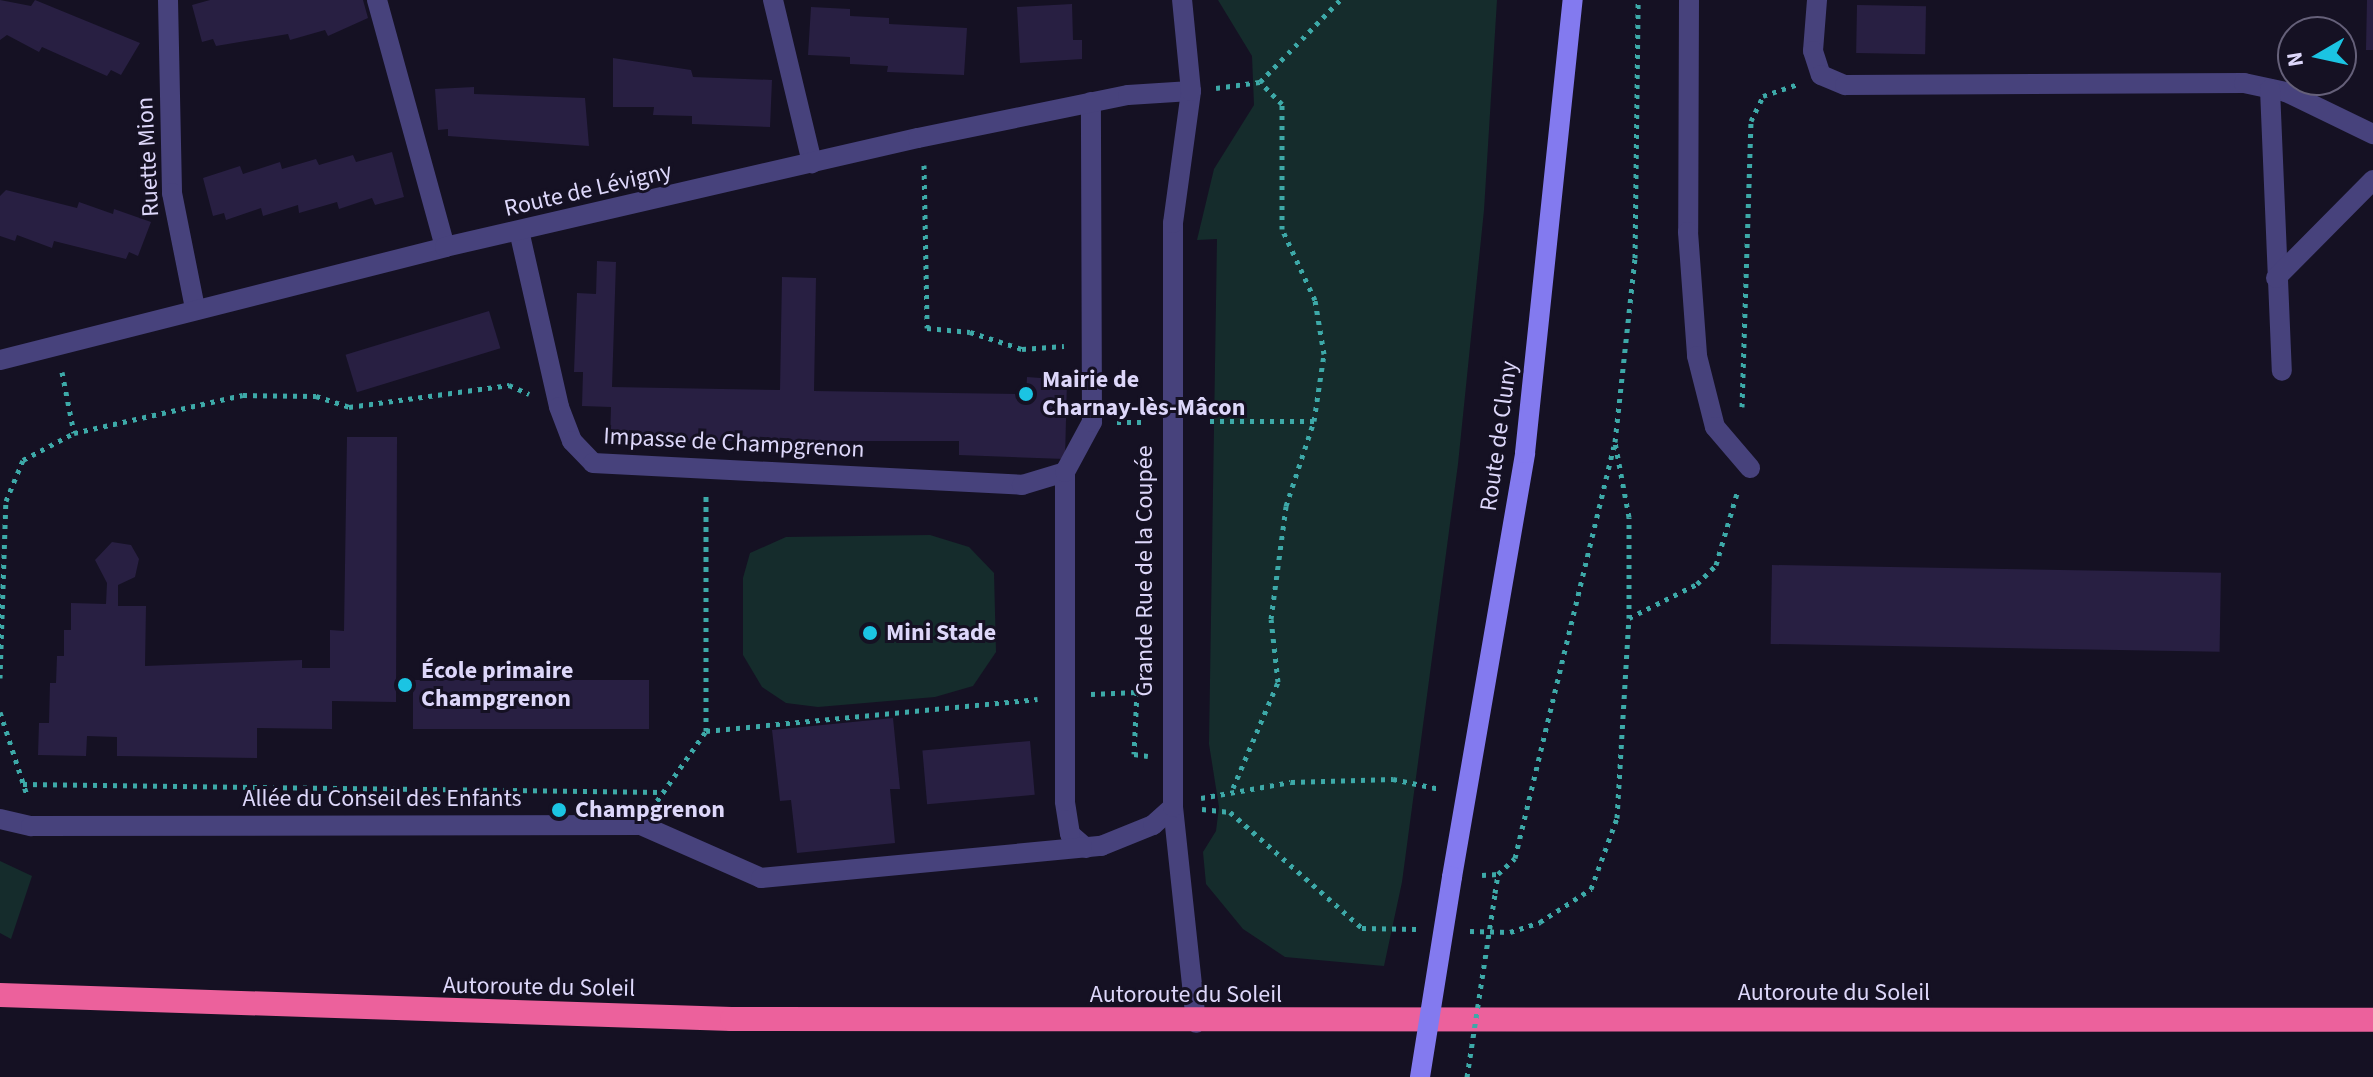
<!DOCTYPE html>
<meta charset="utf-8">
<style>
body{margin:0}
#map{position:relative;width:2373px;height:1077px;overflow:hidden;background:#151123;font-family:"Source Sans 3",sans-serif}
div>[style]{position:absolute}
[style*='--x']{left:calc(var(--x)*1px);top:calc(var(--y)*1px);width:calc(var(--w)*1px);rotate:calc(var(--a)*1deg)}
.green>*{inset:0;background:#152c2c}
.building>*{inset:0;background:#281f42;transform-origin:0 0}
.path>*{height:5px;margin-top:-2.5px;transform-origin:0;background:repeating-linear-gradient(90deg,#3da9a8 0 4px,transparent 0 10px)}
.service>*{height:20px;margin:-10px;padding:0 10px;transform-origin:10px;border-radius:10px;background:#47427c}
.minor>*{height:20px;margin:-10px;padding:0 10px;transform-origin:10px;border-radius:10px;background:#47427c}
.secondary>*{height:20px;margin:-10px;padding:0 10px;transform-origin:10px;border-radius:10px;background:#837aef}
.motorway>*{height:24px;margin:-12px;padding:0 12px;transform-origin:12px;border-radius:12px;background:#ec619c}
.path-bridge>*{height:5px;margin-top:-2.5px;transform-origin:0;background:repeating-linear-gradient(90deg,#3da9a8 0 4px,transparent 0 10px)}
.secondary-bridge>*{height:20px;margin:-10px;padding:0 10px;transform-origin:10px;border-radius:10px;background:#837aef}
.dots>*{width:22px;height:22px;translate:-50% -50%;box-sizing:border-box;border:4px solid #151123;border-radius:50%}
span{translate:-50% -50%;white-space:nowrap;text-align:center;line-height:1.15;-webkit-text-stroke:6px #151123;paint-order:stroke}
.street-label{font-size:24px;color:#ddd7fa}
.poi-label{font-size:24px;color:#ddd7fa;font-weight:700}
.left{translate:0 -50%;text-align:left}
.north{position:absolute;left:2277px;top:16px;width:80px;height:80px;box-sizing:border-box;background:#151123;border:2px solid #656079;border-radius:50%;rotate:261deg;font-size:22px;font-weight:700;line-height:32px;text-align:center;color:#ddd7fa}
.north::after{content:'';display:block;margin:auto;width:28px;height:36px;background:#1bc4e3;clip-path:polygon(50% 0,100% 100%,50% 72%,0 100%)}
</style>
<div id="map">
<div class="green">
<div style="clip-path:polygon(1218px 0,1497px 0,1484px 210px,1458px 464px,1402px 882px,1384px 966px,1285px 957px,1243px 929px,1206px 884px,1203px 852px,1216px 831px,1219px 807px,1209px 744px,1217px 239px,1197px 240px,1214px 169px,1254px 105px,1252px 56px)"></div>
<div style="clip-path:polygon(930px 535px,969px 547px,994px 573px,996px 652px,973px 686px,935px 697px,818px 707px,786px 703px,762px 687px,743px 655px,743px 578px,750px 553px,786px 537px)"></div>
<div style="clip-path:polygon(0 861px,32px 876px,11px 939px,0 933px)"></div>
</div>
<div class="building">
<div style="clip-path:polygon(0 0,31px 6px,35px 0,140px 43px,121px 75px,111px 70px,107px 76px,42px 47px,39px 52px,7px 35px,0 40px)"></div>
<div style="clip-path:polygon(210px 0,363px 0,368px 18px,328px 36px,325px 30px,290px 40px,288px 34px,216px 46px,213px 39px,202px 42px,192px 5px)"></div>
<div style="clip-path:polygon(2367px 0,2373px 0,2373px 50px,2366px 50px)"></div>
<div style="clip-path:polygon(1072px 4px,1073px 40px,1082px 40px,1082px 59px,1020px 63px,1017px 7px)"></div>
<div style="left:1857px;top:5px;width:69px;height:48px;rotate:1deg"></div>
<div style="clip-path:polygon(811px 7px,850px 9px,850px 16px,889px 18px,889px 24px,967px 28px,964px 75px,887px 72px,888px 66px,850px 64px,850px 57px,808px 55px)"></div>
<div style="clip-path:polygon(613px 58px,691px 70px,693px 77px,772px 80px,770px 127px,692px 124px,692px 116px,653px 115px,654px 107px,613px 107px)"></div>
<div style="clip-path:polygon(474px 87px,474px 94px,585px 98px,589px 146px,448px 136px,448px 129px,438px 130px,435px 89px)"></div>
<div style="clip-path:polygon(392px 152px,404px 197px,375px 205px,372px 198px,339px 209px,337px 202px,299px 213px,298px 205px,263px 216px,261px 208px,226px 220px,224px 213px,213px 216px,203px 178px,240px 166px,243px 174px,280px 162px,282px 169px,316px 159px,319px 165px,353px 155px,356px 162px)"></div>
<div style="clip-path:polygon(6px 190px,77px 208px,79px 202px,113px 214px,114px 209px,151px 222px,138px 256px,129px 252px,126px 259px,54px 241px,52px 248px,17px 235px,15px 241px,0 236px,0 196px)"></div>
<div style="clip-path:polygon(597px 261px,616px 262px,612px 387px,780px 390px,782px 277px,816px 278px,814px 391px,1026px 394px,1027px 377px,1067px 380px,1065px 459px,959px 455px,959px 441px,610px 441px,611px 407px,582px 406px,583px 372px,574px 372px,577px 293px,596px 294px)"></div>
<div style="left:489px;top:311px;width:39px;height:150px;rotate:73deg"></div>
<div style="clip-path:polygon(347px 437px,397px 437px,396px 702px,332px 701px,332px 729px,257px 728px,257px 758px,117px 756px,117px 737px,87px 736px,86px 756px,38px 755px,39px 723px,49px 723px,50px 683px,56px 683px,57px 656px,64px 656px,64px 630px,71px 630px,71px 603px,106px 604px,107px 583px,95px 560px,112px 542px,131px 545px,139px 559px,135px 577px,118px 585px,118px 606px,146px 606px,145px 666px,302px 660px,302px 668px,330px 668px,330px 630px,344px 631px)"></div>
<div style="left:1772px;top:565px;width:449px;height:79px;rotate:1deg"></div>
<div style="left:413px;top:680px;width:236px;height:49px"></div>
<div style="clip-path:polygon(893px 718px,900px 789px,890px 789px,895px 843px,797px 853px,791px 800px,780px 801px,772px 730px)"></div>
<div style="left:1030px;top:741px;width:54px;height:108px;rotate:85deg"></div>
</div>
<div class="path">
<div style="--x:1216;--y:88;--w:44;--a:-7.8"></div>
<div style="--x:1260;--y:82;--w:115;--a:-45.7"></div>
<div style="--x:924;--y:165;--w:163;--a:88.9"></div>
<div style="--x:927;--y:328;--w:43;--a:5.3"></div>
<div style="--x:970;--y:332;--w:55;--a:18.1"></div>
<div style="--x:1022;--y:349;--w:42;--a:-4.1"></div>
<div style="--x:62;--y:372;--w:62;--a:78.9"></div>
<div style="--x:1742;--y:407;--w:286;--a:-88.2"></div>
<div style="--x:1751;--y:121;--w:28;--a:-64"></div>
<div style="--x:1763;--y:96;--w:36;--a:-19"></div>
<div style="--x:1210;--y:421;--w:104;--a:0"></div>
<div style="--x:1117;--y:422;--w:30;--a:0"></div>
<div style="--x:1629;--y:618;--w:101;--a:-90"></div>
<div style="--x:1629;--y:517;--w:76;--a:-100.6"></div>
<div style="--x:1615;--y:442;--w:185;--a:-83.8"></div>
<div style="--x:1635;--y:258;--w:258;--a:-89.3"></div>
<div style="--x:0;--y:678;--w:177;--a:-88.1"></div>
<div style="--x:6;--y:501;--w:44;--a:-67.5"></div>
<div style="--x:23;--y:460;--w:58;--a:-27.9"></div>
<div style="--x:74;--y:433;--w:173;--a:-12.7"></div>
<div style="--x:243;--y:395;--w:73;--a:0.8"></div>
<div style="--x:316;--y:396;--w:35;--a:18"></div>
<div style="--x:349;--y:407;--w:162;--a:-7.8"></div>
<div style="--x:509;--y:385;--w:22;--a:24"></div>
<div style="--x:1091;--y:694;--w:46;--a:-2.5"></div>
<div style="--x:1137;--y:692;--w:62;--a:92.8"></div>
<div style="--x:1134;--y:754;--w:14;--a:8"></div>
<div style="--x:0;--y:712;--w:87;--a:72"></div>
<div style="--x:706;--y:731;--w:235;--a:-90"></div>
<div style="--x:23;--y:784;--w:639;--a:0.72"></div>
<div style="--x:1233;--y:788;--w:115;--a:-67"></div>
<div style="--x:1278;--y:682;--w:63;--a:-96.3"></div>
<div style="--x:1271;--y:619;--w:114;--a:-82.4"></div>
<div style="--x:1286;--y:506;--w:89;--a:-71.8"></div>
<div style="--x:1314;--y:421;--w:68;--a:-81.5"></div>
<div style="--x:1324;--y:354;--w:55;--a:-99.5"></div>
<div style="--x:1315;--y:300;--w:78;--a:-114.9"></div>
<div style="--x:1282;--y:229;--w:125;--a:-90"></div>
<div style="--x:1282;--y:104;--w:31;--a:-135"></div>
<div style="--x:1201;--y:798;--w:91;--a:-10.1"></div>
<div style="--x:1291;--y:782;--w:102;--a:-1.7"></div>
<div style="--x:1393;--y:779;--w:48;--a:12"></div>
<div style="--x:657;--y:801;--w:85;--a:-55"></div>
<div style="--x:706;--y:731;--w:333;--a:-5.5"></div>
<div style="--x:1202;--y:809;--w:28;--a:6"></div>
<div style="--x:1230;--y:812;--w:176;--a:41.3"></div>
<div style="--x:1362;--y:928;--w:54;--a:1.1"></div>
<div style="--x:1482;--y:875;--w:16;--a:-4"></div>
<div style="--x:1498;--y:874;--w:23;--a:-43"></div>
<div style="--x:1515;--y:858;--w:423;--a:-76.5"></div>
<div style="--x:1495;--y:893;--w:19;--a:-81"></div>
<div style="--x:1470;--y:931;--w:40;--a:1.4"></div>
<div style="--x:1510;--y:932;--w:32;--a:-18"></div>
<div style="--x:1540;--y:922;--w:61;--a:-32.9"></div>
<div style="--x:1591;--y:889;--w:76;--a:-69.9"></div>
<div style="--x:1617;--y:818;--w:200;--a:-86.6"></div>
<div style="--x:1629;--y:618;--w:76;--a:-26.6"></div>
<div style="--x:1697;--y:584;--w:27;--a:-45"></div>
<div style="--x:1716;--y:565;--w:75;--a:-73.7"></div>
</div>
<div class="service">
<div style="--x:520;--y:235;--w:176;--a:77.2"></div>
<div style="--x:559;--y:407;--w:36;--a:69"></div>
<div style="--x:572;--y:441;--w:30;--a:46"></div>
<div style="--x:593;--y:463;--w:430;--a:2.9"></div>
<div style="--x:1022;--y:485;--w:45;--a:-16.8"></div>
<div style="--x:1173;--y:807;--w:217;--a:83.9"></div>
<div style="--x:1086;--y:848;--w:21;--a:-139"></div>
<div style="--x:1070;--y:834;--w:33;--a:-99"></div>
<div style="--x:1065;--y:801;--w:329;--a:-90"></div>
<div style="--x:1065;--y:472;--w:57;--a:-61.6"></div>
<div style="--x:1092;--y:422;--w:320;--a:-90.2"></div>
</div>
<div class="minor">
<div style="--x:168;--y:0;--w:193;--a:88.8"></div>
<div style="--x:172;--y:193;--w:117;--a:78.7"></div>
<div style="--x:377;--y:0;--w:256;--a:74.6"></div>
<div style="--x:773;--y:0;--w:168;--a:76.5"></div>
<div style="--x:1689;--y:0;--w:232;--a:90.2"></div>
<div style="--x:1688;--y:232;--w:124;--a:85.8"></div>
<div style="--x:1697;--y:356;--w:73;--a:75.8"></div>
<div style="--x:1715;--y:427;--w:54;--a:49.5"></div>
<div style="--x:1817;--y:0;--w:51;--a:94.5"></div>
<div style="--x:1813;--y:51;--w:25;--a:72"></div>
<div style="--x:1821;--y:75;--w:26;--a:23"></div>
<div style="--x:1845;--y:85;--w:399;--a:-0.3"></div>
<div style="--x:2244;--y:83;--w:43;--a:12.1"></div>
<div style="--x:2286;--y:92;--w:97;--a:25.8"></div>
<div style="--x:2270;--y:89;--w:282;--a:87.6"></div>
<div style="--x:2276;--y:278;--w:138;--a:-45.3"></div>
<div style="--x:0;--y:360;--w:459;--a:-14.2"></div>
<div style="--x:445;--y:247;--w:485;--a:-13"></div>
<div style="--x:918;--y:138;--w:214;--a:-11.6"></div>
<div style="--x:1128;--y:95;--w:63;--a:-3.6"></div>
<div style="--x:0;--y:819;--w:32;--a:13"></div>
<div style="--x:31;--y:826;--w:610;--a:-0.09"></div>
<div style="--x:641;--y:825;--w:131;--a:23.8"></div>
<div style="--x:761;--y:878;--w:342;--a:-5.4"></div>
<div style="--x:1101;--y:846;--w:56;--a:-22"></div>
<div style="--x:1153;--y:825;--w:27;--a:-42"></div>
<div style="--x:1173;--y:807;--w:584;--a:-90"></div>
<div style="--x:1173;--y:223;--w:133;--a:-82.2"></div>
<div style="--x:1191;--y:91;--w:91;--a:-95.6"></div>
</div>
<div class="secondary">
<div style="--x:1452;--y:877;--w:430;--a:-80.2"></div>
<div style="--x:1525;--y:453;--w:456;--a:-84"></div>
</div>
<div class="motorway">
<div style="--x:0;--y:995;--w:732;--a:1.88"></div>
<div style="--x:732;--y:1019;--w:1641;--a:0.03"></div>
</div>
<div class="path-bridge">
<div style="--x:1467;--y:1077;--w:186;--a:-81.3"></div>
</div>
<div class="secondary-bridge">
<div style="--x:1420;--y:1077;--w:203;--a:-80.9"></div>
</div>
<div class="dots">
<div style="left:1026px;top:394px;background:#1bc4e3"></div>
<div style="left:870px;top:633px;background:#1bc4e3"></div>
<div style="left:405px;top:685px;background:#1bc4e3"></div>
<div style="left:559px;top:810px;background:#1bc4e3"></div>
</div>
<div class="street-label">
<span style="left:148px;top:157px;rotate:-93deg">Ruette Mion</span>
<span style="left:588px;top:190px;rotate:-13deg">Route de Lévigny</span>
<span style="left:1499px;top:436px;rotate:-82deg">Route de Cluny</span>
<span style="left:734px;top:443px;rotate:3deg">Impasse de Champgrenon</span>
<span style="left:1145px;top:571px;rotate:-90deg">Grande Rue de la Coupée</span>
<span style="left:382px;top:799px">Allée du Conseil des Enfants</span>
<span style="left:539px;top:987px;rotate:1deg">Autoroute du Soleil</span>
<span style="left:1834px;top:993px">Autoroute du Soleil</span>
<span style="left:1186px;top:995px">Autoroute du Soleil</span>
</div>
<div class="poi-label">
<span class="left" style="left:1042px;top:394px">Mairie de<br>Charnay-lès-Mâcon</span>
<span class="left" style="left:886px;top:633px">Mini Stade</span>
<span class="left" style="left:421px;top:685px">École primaire<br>Champgrenon</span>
<span class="left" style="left:575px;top:810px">Champgrenon</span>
</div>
<div class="north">N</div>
</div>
